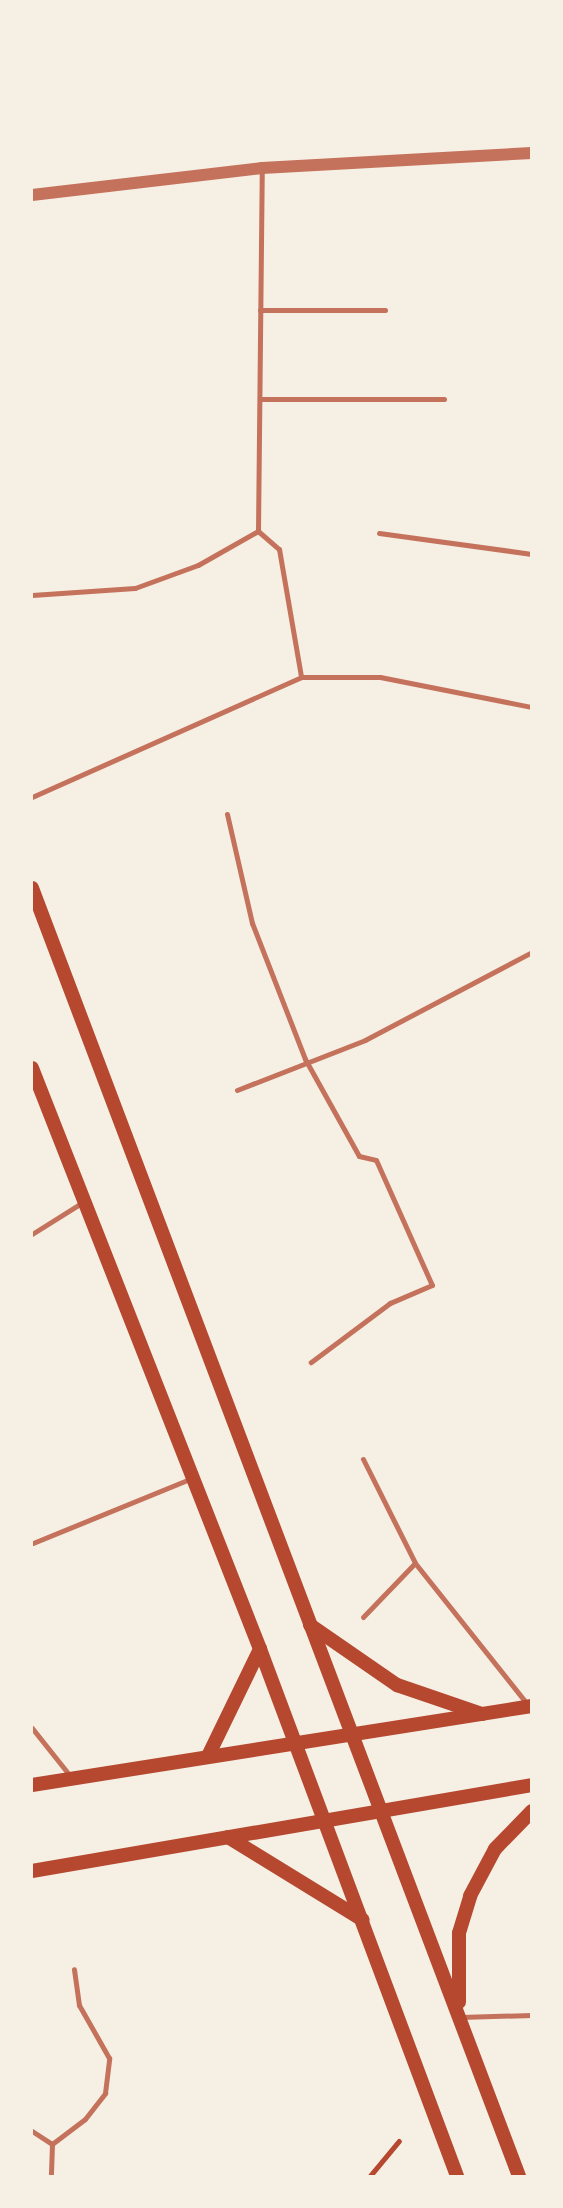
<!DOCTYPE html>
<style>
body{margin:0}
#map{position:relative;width:563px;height:2208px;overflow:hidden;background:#f6efe4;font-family:"Sofia Sans Condensed",sans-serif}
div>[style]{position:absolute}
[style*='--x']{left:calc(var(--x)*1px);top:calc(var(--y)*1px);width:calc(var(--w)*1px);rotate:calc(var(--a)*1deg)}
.path>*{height:4.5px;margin:-2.25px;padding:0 2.25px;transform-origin:2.25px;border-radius:2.25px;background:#b5482f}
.service>*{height:5px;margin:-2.5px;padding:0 2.5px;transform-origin:2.5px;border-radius:2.5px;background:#c5725c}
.tertiary>*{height:12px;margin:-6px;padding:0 6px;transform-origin:6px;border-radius:6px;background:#c5725c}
.secondary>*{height:14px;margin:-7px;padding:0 7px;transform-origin:7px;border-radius:7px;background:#b5482f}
span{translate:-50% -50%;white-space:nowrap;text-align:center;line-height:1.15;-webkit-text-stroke:5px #f6efe4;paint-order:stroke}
.frame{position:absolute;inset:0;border:33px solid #f6efe4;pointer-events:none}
</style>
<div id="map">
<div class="path">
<div style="--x:370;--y:2176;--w:45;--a:-50.4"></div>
</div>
<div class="service">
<div style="--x:260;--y:310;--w:125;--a:0"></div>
<div style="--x:260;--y:399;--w:184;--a:0"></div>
<div style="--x:258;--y:531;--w:363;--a:-89.4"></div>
<div style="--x:379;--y:533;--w:154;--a:7.8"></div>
<div style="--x:32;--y:595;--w:103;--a:-3.9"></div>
<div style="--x:135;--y:588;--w:67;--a:-20.1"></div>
<div style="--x:198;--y:565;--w:69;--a:-29.5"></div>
<div style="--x:258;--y:531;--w:28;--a:41"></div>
<div style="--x:279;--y:549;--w:130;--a:80.2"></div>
<div style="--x:32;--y:797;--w:295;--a:-24"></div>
<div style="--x:301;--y:677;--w:79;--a:0"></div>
<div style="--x:380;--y:677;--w:155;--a:11.2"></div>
<div style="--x:227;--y:814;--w:112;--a:77.1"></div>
<div style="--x:252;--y:923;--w:146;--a:68.7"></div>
<div style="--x:305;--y:1059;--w:111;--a:60.9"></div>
<div style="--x:359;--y:1156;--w:17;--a:13"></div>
<div style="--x:376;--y:1160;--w:137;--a:65.9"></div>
<div style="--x:432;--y:1285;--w:46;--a:156.8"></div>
<div style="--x:390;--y:1303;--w:99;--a:143.2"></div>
<div style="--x:237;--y:1090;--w:137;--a:-21.3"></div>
<div style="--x:365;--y:1040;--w:189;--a:-27.8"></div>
<div style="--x:32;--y:1234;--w:60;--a:-32.1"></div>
<div style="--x:363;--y:1459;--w:116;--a:63.4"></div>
<div style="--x:415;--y:1563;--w:180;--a:51.5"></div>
<div style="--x:33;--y:1543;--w:170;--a:-22.2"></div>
<div style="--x:363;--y:1617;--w:75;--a:-46.1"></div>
<div style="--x:32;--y:1728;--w:63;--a:51.5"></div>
<div style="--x:460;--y:2017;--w:72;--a:-1.6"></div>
<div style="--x:32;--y:2131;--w:24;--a:33"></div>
<div style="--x:52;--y:2144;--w:32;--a:92"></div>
<div style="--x:52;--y:2144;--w:41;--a:-37.1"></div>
<div style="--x:85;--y:2119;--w:33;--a:-52"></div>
<div style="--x:105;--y:2093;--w:35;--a:-83"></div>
<div style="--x:109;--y:2058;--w:61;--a:-119.5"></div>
<div style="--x:79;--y:2005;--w:36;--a:-98"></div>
</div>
<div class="tertiary">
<div style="--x:32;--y:195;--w:232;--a:-6.7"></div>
<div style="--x:262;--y:168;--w:270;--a:-3.2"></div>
</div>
<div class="secondary">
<div style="--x:32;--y:888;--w:1377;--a:69.29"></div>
<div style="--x:32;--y:1068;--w:624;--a:68.57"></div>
<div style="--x:260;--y:1649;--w:563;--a:69.5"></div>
<div style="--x:310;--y:1625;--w:106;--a:34.6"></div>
<div style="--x:397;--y:1685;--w:90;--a:18.8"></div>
<div style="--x:209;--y:1754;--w:117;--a:-64.1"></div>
<div style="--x:32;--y:1785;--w:506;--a:-8.98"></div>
<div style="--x:228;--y:1837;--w:158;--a:31.6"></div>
<div style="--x:32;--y:1871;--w:507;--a:-9.76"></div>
<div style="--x:459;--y:2002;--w:69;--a:-90"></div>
<div style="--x:459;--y:1933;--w:39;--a:-73"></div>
<div style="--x:470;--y:1896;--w:53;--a:-62"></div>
<div style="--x:495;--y:1849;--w:53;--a:-45.8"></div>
</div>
<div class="frame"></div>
</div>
